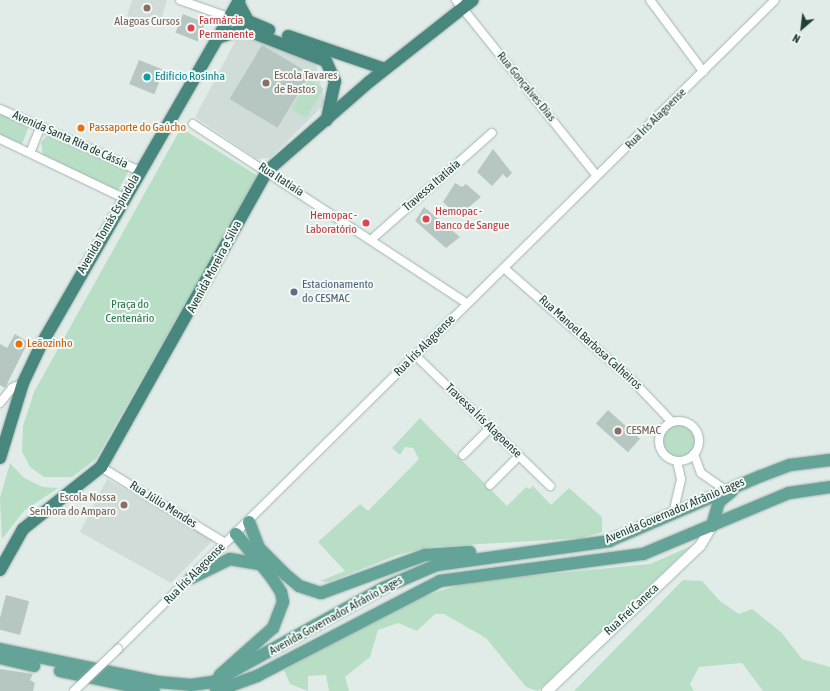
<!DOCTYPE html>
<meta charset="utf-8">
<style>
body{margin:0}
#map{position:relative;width:830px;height:691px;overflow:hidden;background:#e1ece8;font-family:"Asap Condensed",sans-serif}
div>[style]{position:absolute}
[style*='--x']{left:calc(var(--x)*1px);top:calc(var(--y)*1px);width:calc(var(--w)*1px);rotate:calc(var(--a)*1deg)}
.built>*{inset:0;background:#cfdcd7}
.green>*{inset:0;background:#b9dec6;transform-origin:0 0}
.round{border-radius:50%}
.building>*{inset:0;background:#b6c7c1;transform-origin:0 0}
.roads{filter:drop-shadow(0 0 1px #a4b4b0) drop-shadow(0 0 1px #a4b4b0)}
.minor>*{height:8px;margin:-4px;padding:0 4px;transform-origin:4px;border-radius:4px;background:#fff}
.minor>.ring{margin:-4px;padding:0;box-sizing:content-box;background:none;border:8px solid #fff;border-radius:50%}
.tertiary>*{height:10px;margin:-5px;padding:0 5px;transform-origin:5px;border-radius:5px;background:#fff}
.primary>*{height:12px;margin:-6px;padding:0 6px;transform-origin:6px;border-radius:6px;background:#64a398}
.trunk>*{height:12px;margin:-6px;padding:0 6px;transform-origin:6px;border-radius:6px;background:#48877d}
.bridges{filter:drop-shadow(0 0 1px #a4b4b0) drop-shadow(0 0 1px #a4b4b0)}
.minor-bridge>*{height:8px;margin:-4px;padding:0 4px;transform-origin:4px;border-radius:4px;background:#fff}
.dots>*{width:11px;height:11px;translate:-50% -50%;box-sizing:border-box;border:2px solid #f2f9f6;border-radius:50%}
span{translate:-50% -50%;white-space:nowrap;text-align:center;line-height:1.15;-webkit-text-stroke:4px #f2f9f6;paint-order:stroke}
.health-label{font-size:12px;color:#be3a42}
.left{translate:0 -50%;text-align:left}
.right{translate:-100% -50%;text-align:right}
.education-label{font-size:12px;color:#785e54}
.culture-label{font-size:12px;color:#0d838f}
.street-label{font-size:12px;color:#213e38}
.food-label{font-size:12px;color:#c56008}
.service-label{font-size:12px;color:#4e5e75}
.park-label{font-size:12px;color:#29764c}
.north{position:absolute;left:782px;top:8px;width:40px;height:40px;-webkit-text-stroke:3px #f2f9f6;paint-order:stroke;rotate:208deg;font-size:11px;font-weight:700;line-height:16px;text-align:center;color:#213e38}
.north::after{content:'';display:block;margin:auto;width:14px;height:18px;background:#213e38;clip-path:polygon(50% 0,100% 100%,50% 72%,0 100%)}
</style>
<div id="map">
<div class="built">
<div style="clip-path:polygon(132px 0,167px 0,159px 27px,127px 16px)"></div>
<div style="clip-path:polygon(248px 35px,316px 63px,325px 104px,270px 158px,257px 159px,195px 117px,236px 40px)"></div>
<div style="clip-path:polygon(107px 479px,214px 539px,171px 583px,80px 532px)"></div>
</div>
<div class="green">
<div style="left:309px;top:80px;width:17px;height:34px;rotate:31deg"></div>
<div style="clip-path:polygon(0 113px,29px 126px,22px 144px,0 135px)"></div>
<div style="clip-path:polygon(181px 128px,258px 176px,96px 459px,72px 477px,44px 477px,30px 467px,22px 452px,23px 426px,34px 392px)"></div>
<div style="clip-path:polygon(47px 136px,129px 170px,118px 191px,43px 156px,41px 142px)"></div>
<div style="clip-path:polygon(420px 418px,507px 506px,526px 487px,530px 489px,533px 486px,551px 505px,569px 488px,602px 517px,602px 532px,582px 538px,431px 547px,397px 555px,329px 582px,320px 581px,345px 571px,318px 542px,360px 504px,368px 511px,419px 459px,413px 448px,405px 447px,400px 455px,392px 448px)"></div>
<div class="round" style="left:663px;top:425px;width:32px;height:32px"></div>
<div style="clip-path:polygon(10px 463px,24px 478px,43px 487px,58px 488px,24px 511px,2px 539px,0 498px)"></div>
<div style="clip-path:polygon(691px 546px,538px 691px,526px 687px,486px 638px,444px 614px,435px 614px,417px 631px,398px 623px,378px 630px,370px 657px,345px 677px,349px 691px,329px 691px,326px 675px,308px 676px,308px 691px,290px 684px,284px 670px,412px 600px,468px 582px,650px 564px)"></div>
<div style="clip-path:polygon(683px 580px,702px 581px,720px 601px,739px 614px,752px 609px,782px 633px,802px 659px,830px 667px,830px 691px,763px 691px,742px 663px,699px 667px,690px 684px,694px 691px,574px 691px)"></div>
</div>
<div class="building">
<div style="left:183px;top:14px;width:24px;height:20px;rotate:22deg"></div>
<div style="left:262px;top:45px;width:56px;height:63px;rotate:31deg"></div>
<div style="left:139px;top:60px;width:27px;height:26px;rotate:22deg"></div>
<div style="clip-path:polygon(493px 149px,512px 173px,507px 178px,503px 174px,492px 186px,477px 172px)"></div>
<div style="clip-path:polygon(455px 183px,462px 187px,466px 184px,481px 197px,458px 216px,443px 202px)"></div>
<div style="clip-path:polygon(424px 207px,460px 237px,446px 248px,415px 221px)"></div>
<div style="clip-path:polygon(15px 334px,28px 342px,5px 388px,0 385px,0 344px,7px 348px)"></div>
<div style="left:608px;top:410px;width:43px;height:18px;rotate:42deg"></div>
<div style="left:6px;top:595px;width:24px;height:35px;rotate:15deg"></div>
<div style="clip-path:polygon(0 669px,33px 674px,30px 680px,35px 683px,33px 691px,0 691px)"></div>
</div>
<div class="roads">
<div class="minor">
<div style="--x:180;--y:0;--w:51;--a:19.5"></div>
<div style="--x:456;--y:0;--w:224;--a:51.3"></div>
<div style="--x:650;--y:0;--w:89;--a:53.3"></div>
<div style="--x:0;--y:109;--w:153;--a:23.9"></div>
<div style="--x:193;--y:124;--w:327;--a:33.2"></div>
<div style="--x:0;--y:139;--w:140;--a:25.5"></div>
<div style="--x:30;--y:153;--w:29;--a:-68"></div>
<div style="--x:372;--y:239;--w:160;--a:-41.5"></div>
<div style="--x:504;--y:268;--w:169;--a:41.2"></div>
<div style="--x:631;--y:379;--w:59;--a:46.4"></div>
<div style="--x:416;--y:356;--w:187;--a:44.1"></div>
<div style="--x:0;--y:403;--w:19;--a:-51"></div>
<div style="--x:12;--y:388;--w:12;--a:-24"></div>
<div class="ring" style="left:659px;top:421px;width:32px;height:32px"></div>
<div style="--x:694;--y:454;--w:20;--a:70"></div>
<div style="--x:701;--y:473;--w:28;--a:35"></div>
<div style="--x:463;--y:455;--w:38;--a:-45"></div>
<div style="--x:101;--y:467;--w:145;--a:31.5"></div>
<div style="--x:490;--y:485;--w:41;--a:-45"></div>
<div style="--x:673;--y:514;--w:36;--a:-77"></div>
<div style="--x:681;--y:479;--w:18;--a:-103"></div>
<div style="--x:118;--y:649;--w:923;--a:-44.65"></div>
</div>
<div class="tertiary">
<div style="--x:547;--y:691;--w:211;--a:-43.5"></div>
<div style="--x:700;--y:546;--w:23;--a:-59"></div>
</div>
<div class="primary">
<div style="--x:249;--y:522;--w:28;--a:69"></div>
<div style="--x:259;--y:548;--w:38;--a:45"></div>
<div style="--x:286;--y:575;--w:17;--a:40"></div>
<div style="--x:299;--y:586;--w:23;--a:18"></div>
<div style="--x:321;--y:593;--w:111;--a:-20.1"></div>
<div style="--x:425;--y:555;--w:45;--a:-3.8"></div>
<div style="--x:712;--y:526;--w:25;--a:-74"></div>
<div style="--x:719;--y:502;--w:17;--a:-40"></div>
<div style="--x:191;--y:578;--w:43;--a:-26"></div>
<div style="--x:230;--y:559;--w:27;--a:10"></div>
<div style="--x:0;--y:649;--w:161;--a:11.8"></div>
<div style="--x:158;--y:682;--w:33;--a:5"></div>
<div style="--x:191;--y:685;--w:22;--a:-8"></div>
<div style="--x:213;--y:682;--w:194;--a:-28.9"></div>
<div style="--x:383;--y:588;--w:59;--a:-23.1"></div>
<div style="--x:437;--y:565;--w:174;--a:-7.9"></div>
<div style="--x:609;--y:541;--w:165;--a:-23.2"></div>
<div style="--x:761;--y:476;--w:31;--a:-21"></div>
<div style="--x:790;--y:465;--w:40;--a:-7.1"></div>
<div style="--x:0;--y:658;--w:35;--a:13"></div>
<div style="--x:60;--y:671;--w:96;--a:12"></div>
<div style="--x:220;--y:675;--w:71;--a:-41.6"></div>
<div style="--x:273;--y:628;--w:28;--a:-69"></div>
<div style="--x:283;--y:602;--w:10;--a:-101"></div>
<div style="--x:281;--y:592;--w:17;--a:-123"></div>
<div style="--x:272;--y:578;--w:57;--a:-129.3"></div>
<div style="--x:216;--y:691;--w:44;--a:-20.1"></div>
<div style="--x:257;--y:676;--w:206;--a:-27.4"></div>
<div style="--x:440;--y:581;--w:205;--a:-7.6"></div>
<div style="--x:643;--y:554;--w:158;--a:-22.7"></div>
<div style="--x:789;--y:493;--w:41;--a:-8.3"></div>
</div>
<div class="trunk">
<div style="--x:238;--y:2;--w:21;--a:62"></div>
<div style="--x:248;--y:21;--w:23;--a:23"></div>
<div style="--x:288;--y:36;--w:102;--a:18.8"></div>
<div style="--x:217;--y:38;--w:22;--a:-18"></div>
<div style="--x:238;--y:31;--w:13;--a:4"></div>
<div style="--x:251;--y:32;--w:80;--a:21.1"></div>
<div style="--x:326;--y:61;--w:22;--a:66"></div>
<div style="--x:335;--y:81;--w:40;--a:102"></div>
<div style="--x:0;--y:458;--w:78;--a:-73"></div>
<div style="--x:23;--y:383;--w:42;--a:-64.7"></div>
<div style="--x:41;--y:345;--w:398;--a:-60.1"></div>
<div style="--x:0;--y:570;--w:47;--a:-60.7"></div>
<div style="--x:23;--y:529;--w:100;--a:-38.5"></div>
<div style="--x:101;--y:467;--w:339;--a:-60.7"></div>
<div style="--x:267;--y:171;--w:135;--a:-41.1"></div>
<div style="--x:369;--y:82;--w:132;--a:-38.3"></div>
</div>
</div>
<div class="bridges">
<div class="minor-bridge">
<div style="--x:74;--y:691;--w:61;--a:-43.7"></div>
</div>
</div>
<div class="dots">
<div style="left:147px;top:8px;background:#8d6e63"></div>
<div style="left:191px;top:28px;background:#e0444e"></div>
<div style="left:147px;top:77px;background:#0f9aa8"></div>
<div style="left:266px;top:83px;background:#8d6e63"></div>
<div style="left:81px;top:128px;background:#e8710a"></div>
<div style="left:426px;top:219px;background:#e0444e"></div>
<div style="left:366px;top:223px;background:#e0444e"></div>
<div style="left:294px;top:292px;background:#5c6f8a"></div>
<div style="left:19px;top:344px;background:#e8710a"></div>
<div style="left:618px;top:431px;background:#8d6e63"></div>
<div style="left:124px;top:505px;background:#8d6e63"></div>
</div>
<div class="health-label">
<span class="left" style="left:199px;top:28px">Farmárcia<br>Permanente</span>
<span class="left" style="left:435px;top:219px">Hemopac -<br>Banco de Sangue</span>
<span class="right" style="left:357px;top:223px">Hemopac -<br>Laboratório</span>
</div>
<div class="education-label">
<span style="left:147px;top:22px">Alagoas Cursos</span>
<span class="left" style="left:274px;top:83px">Escola Tavares<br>de Bastos</span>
<span class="left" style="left:626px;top:431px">CESMAC</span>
<span class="right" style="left:116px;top:505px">Escola Nossa<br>Senhora do Amparo</span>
</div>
<div class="culture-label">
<span class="left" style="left:155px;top:77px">Edifício Rosinha</span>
</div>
<div class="street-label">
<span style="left:526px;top:87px;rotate:51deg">Rua Gonçalves Dias</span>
<span style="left:656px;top:119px;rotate:-45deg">Rua Íris Alagoense</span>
<span style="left:70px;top:140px;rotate:24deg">Avenida Santa Rita de Cássia</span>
<span style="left:281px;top:180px;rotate:33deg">Rua Itatiaia</span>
<span style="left:432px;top:186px;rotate:-41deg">Travessa Itatiaia</span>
<span style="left:109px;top:224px;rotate:-60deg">Avenida Tomás Espíndola</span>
<span style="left:215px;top:267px;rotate:-62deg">Avenida Moreira e Silva</span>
<span style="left:590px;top:343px;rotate:42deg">Rua Manoel Barbosa Calheiros</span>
<span style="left:425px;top:346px;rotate:-45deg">Rua Íris Alagoense</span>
<span style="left:483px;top:421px;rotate:44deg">Travessa Íris Alagoense</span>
<span style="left:163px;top:505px;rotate:32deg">Rua Júlio Mendes</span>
<span style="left:675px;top:511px;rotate:-23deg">Avenida Governador Afrânio Lages</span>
<span style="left:195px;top:574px;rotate:-45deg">Rua Íris Alagoense</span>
<span style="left:632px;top:610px;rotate:-43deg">Rua Frei Caneca</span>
<span style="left:336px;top:616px;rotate:-29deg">Avenida Governador Afrânio Lages</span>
</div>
<div class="food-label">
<span class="left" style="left:89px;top:128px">Passaporte do Gaúcho</span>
<span class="left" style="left:27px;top:344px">Leãozinho</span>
</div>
<div class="service-label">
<span class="left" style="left:302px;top:292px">Estacionamento<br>do CESMAC</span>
</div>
<div class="park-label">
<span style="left:130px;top:312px">Praça do<br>Centenário</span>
</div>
<div class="north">N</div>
</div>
